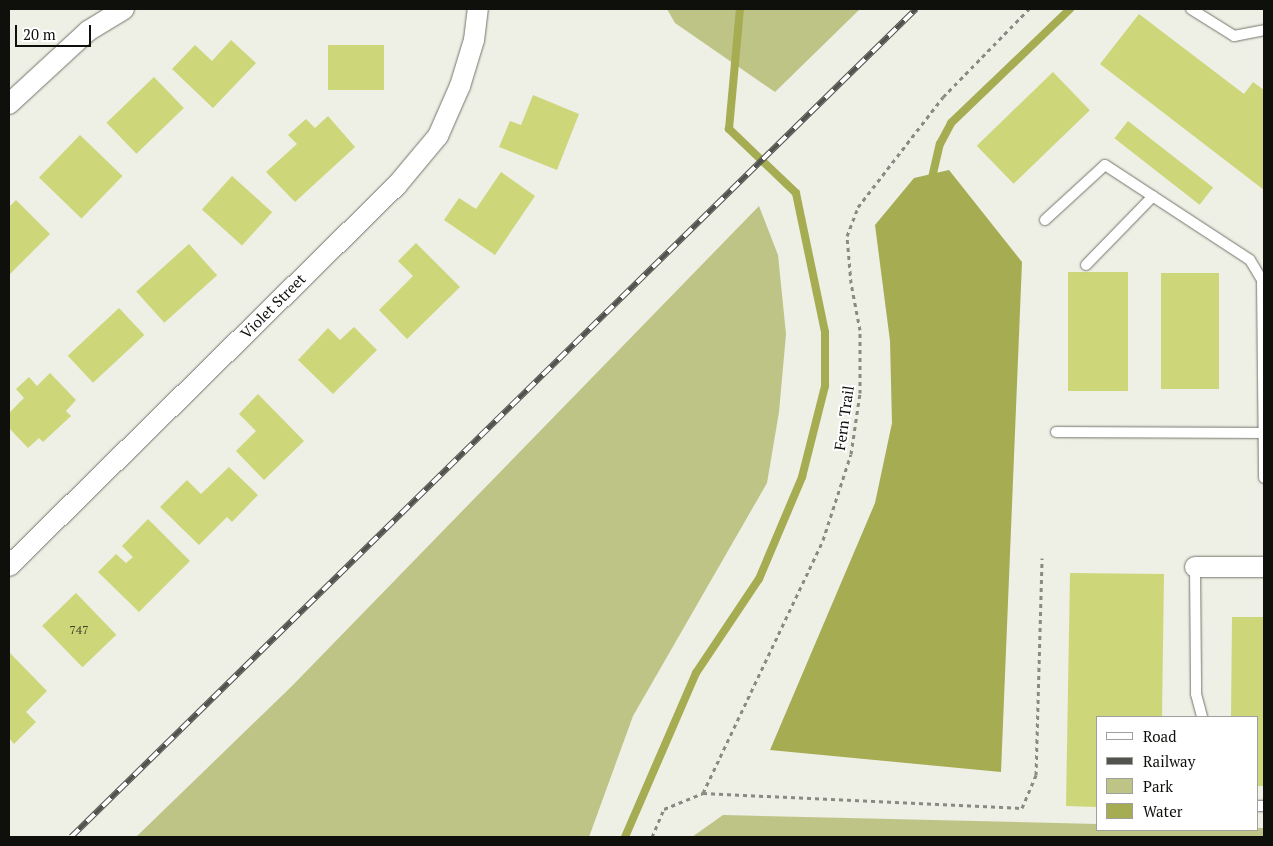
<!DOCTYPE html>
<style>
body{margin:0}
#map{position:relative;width:1273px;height:846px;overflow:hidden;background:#eeefe5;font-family:"PT Serif",serif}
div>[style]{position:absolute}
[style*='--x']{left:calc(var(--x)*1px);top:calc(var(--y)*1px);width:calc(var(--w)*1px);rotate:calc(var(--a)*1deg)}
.green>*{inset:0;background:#bec485}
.water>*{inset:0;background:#a5ac51}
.stream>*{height:8px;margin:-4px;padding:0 4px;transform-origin:4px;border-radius:4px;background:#a5ac51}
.building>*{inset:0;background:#ced67a;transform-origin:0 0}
.path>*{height:3px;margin-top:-1.5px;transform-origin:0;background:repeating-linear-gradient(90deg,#8a8a83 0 4px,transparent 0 8px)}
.roads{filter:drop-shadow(0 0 1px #74756c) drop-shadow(0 0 1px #74756c)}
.lane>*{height:10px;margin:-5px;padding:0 5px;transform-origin:5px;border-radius:5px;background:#fff}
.street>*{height:20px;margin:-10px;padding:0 10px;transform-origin:10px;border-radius:10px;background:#fff}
.rail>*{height:5.5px;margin-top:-2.75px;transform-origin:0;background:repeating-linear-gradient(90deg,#fff 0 11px,#52534e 0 22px);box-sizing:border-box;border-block:1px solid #52534e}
span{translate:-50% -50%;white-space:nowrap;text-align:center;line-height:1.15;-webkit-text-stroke:4px #fff;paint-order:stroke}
.number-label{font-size:12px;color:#3f4128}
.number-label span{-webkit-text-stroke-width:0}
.street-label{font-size:15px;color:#0f0f0c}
.frame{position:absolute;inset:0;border:10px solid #0f0f0c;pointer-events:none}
.legend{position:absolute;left:1096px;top:716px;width:162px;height:115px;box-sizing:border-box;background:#fff;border:1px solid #9f9f9e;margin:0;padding:6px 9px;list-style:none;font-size:15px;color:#0f0f0c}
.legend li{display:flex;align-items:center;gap:10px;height:25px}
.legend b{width:25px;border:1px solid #9f9f9e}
.scale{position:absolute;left:15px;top:25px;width:76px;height:22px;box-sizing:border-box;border:2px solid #0f0f0c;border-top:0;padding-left:6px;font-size:15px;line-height:18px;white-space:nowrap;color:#0f0f0c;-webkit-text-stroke:4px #fff;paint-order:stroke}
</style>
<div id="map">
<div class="green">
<div style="clip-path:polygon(667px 9px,860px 9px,775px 92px,675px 23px)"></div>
<div style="clip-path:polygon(759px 206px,778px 255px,786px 334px,779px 412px,767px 483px,633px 716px,589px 837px,136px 837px,292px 686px)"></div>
<div style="clip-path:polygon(723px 815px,1097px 824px,1097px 830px,1264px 828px,1264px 837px,692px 837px)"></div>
</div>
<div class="water">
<div style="clip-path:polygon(949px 170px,1022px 262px,1001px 772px,770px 750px,875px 503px,892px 423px,890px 341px,875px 225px,914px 178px)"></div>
</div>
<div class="stream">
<div style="--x:931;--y:182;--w:39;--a:-77"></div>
<div style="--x:940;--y:144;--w:24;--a:-62"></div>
<div style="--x:951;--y:123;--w:165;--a:-43.8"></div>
<div style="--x:625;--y:837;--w:179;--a:-66.6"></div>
<div style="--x:696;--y:673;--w:113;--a:-56.2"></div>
<div style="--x:759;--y:579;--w:111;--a:-67.1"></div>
<div style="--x:802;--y:477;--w:94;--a:-75.8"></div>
<div style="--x:825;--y:386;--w:54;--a:-90"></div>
<div style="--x:825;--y:332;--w:142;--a:-101.8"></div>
<div style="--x:796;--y:193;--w:93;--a:-136.3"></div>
<div style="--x:729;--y:129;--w:121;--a:-84.8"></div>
</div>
<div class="building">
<div style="clip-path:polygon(1139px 14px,1244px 94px,1253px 82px,1264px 90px,1264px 190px,1100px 64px)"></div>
<div style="clip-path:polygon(231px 40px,256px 63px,213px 108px,172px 69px,195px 45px,212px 61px)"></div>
<div style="left:328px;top:45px;width:56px;height:45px"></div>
<div style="left:1053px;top:72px;width:53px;height:106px;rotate:46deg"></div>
<div style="left:154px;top:77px;width:43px;height:66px;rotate:46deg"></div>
<div style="clip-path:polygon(533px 95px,579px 114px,557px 170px,499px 147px,510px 121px,521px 125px)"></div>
<div style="clip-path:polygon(328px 116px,355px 147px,295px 202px,266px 172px,297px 144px,288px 135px,306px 119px,315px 128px)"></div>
<div style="left:1128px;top:121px;width:108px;height:22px;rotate:38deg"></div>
<div style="left:80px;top:135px;width:59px;height:59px;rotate:44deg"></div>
<div style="clip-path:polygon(501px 172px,535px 196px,495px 255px,444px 220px,459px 198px,476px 209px)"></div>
<div style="left:232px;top:176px;width:54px;height:45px;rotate:42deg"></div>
<div style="clip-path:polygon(16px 200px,50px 234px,9px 275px,9px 207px)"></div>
<div style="clip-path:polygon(416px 243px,460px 287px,407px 339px,379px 310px,413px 276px,398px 261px)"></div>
<div style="left:189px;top:244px;width:42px;height:71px;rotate:48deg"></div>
<div style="left:1068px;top:272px;width:60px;height:119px"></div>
<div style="left:1161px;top:273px;width:58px;height:116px"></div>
<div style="left:119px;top:308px;width:37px;height:70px;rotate:47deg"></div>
<div style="clip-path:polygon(354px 327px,377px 350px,333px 394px,298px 360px,328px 328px,340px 340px)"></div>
<div style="clip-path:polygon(50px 373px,76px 400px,66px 411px,71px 416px,43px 442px,39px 438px,28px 448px,9px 428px,9px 413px,24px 398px,16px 389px,29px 377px,37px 386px)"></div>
<div style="clip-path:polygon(258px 394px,304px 441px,264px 480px,236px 451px,256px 431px,239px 414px)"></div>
<div style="clip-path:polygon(229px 467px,258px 495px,232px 522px,227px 517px,199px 545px,160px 507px,187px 480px,201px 494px)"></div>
<div style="clip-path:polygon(148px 519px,190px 561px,139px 612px,98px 572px,116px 554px,126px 563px,133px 557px,122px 546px)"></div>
<div style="clip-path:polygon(1070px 573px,1164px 574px,1162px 717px,1097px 717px,1097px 807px,1066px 806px)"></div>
<div style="left:76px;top:593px;width:58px;height:47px;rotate:46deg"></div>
<div style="clip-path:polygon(1232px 617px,1264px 617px,1264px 786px,1257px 786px,1257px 717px,1231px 717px)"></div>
<div style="clip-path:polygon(9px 652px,47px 691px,26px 712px,36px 722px,14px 744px,9px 738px)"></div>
</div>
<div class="path">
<div style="--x:703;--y:793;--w:319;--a:2.7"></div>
<div style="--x:1022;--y:808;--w:36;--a:-67"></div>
<div style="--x:1036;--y:775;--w:217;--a:-88.4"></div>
<div style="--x:652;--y:837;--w:30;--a:-67"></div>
<div style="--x:664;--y:809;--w:42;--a:-22.3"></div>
<div style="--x:703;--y:793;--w:280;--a:-64.6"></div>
<div style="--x:823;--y:540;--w:90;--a:-72"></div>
<div style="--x:851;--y:454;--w:62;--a:-81.6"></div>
<div style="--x:860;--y:393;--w:63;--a:-90"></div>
<div style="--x:860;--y:330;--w:48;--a:-100.8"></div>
<div style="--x:851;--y:283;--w:47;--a:-94.9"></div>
<div style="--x:847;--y:236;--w:31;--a:-69"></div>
<div style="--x:858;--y:207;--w:139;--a:-52.3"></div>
<div style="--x:943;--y:97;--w:123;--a:-45.7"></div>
</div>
<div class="roads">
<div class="lane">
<div style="--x:1191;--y:9;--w:51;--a:32.1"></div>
<div style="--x:1234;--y:36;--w:31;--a:-11"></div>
<div style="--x:1045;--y:220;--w:81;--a:-42.5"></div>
<div style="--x:1105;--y:165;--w:173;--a:33.2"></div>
<div style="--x:1250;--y:260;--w:23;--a:59"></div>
<div style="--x:1262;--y:280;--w:198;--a:89.4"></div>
<div style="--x:1086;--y:265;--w:96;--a:-45.8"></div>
<div style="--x:1056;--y:432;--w:208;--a:0.3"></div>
<div style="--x:1195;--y:567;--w:127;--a:89.5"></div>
<div style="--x:1196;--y:694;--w:24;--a:75"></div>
<div style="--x:1257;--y:806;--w:7;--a:0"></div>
</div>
<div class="street">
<div style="--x:9;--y:104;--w:108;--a:-42.7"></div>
<div style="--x:88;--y:31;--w:42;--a:-31.4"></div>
<div style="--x:9;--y:566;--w:544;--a:-44.48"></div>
<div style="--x:397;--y:185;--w:64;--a:-50.1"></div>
<div style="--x:438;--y:136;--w:55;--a:-66.3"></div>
<div style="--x:460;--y:86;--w:48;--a:-73.1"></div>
<div style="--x:474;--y:40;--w:31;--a:-83"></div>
<div style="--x:1195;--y:567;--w:69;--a:0"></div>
</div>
</div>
<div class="rail">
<div style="--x:71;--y:837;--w:1183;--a:-44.42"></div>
</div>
<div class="number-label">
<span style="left:79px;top:630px">747</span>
</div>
<div class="street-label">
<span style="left:273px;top:306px;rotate:-45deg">Violet Street</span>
<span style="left:844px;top:418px;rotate:-82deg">Fern Trail</span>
</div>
<div class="frame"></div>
<ul class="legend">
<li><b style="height:6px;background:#fff"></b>Road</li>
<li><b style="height:6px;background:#52534e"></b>Railway</li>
<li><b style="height:14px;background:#bec485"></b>Park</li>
<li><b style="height:14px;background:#a5ac51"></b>Water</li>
</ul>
<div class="scale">20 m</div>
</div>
